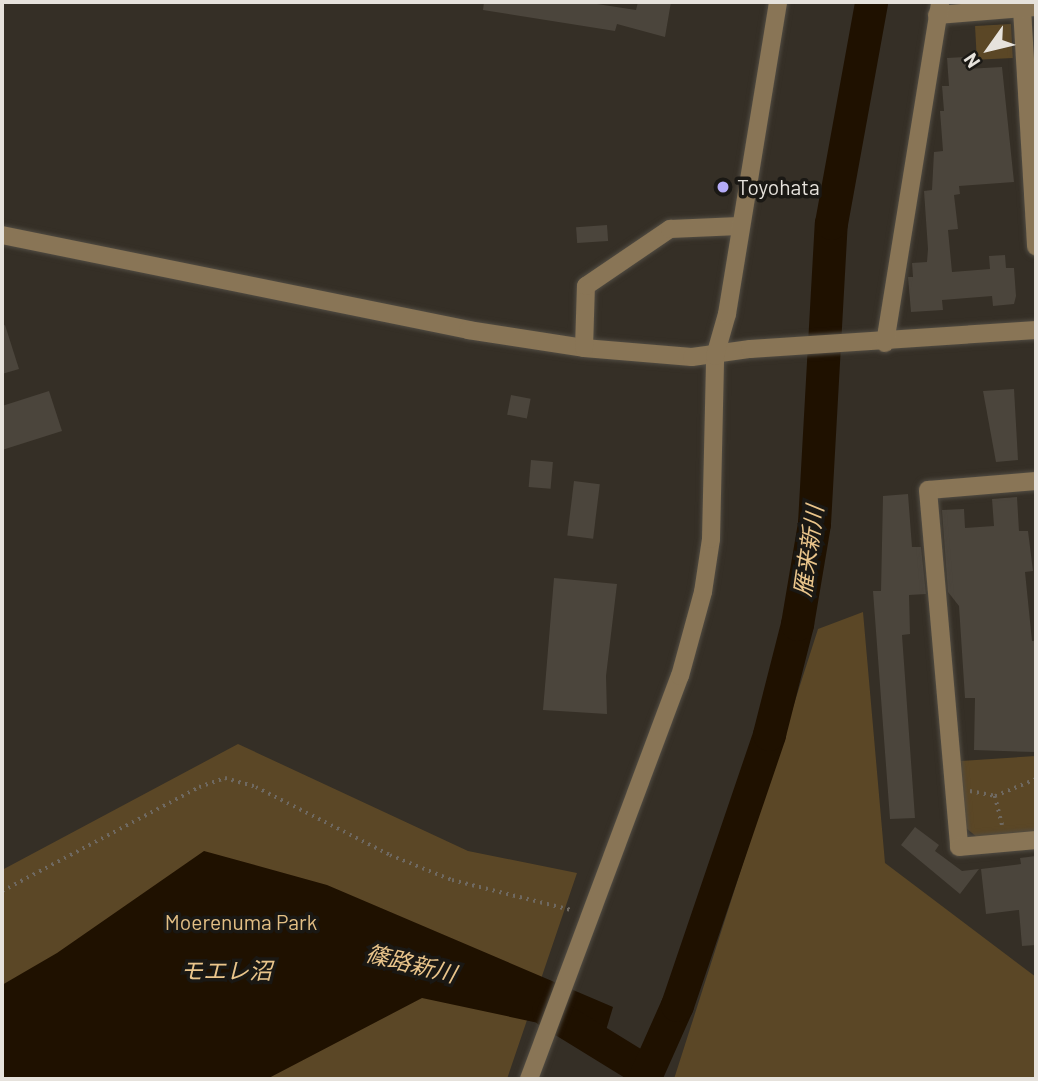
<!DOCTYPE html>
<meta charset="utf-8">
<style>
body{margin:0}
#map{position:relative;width:1038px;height:1081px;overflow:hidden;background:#352f26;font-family:Barlow,"Noto Sans JP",sans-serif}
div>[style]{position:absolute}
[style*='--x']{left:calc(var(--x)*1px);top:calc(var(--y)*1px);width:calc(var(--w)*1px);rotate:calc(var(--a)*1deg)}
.green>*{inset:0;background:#5b4726;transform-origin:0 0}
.water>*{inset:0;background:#1f1100}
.river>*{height:33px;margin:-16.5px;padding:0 16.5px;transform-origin:16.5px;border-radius:16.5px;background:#1f1100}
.building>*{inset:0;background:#4b453c;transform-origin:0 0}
.path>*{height:3.5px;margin-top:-1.75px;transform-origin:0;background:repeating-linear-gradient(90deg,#6f6961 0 2px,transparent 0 7px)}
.roads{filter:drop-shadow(0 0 2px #514c43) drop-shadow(0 0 2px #514c43)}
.minor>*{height:18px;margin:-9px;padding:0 9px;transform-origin:9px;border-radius:9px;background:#897556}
.dots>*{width:19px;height:19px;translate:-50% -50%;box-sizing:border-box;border:4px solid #1a1814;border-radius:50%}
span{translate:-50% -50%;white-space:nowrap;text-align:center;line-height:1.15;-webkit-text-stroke:7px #1a1814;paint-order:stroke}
.poi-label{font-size:21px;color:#e6e2dc}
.left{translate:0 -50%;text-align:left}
.park-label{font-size:21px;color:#e3bf85}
.water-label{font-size:23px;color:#eac58b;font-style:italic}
.frame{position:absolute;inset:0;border:4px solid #e6e2dc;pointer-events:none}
.north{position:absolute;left:954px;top:14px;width:70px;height:70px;-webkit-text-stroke:5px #1a1814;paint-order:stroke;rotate:236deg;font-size:19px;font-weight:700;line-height:28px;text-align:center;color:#e6e2dc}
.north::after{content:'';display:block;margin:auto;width:24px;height:32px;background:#e6e2dc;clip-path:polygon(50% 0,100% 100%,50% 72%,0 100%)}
</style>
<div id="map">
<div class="green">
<div style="left:1011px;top:24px;width:34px;height:36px;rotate:87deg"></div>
<div style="clip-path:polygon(863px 612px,885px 863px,1036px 977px,1036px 1079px,674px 1079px,818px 629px)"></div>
<div style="clip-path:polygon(238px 744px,468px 851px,577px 873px,507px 1079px,2px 1079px,2px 870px)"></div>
<div style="clip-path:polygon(1036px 756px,1036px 834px,978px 838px,966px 828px,961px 761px)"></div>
</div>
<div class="water">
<div style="clip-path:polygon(204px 851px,327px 885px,613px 1007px,604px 1037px,422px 998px,267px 1079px,2px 1079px,2px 985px,57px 953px)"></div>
</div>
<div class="river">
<div style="--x:548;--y:1011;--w:116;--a:31.6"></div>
<div style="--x:644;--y:1079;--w:81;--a:-66"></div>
<div style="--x:677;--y:1005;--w:286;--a:-71.2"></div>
<div style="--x:769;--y:734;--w:114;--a:-75.7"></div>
<div style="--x:797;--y:624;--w:102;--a:-80.4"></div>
<div style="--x:814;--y:523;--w:300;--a:-86.8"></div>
<div style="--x:831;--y:223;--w:225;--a:-79.7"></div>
</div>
<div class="building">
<div style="clip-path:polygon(484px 2px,584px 2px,636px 10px,638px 2px,671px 2px,665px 37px,617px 24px,615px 31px,483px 10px)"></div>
<div style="clip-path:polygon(965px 57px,966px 69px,1002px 67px,1014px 182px,959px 186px,960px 194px,954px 195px,958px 229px,948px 230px,952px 272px,990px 269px,989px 256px,1005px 255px,1006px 268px,1014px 268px,1016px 296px,1014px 304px,993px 306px,992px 296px,942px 300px,943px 310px,911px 312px,908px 277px,913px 277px,912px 263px,927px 262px,928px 249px,924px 191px,932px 190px,934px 152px,943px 151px,940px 111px,944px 111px,942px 86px,949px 86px,947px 58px)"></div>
<div style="left:607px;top:225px;width:16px;height:31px;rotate:86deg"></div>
<div style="clip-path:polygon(5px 325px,19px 369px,2px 374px,2px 326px)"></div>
<div style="clip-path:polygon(1014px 389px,1018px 460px,996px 462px,983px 391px)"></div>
<div style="clip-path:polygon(49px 391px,62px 431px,2px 450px,2px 406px)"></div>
<div style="left:511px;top:395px;width:20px;height:20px;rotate:11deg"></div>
<div style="left:531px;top:460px;width:22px;height:27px;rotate:5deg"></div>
<div style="left:574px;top:481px;width:26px;height:55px;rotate:7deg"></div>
<div style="clip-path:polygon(908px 494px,912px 547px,921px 547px,926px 594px,909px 595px,910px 634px,902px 635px,915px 818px,890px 819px,873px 591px,881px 591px,883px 496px)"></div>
<div style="clip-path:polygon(1017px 497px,1019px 531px,1028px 531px,1033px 571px,1025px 572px,1032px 641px,1036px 641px,1035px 752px,974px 750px,975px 698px,965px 698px,959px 606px,948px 592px,942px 510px,964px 509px,965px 528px,994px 526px,992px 499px)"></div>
<div style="clip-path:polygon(554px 578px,617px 584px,606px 676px,607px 714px,543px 710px)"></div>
<div style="clip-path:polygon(915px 827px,939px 845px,935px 851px,962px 871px,979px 869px,960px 894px,901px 845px)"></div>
<div style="clip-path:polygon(1036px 856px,1036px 945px,1022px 946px,1019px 910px,986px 914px,981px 869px,1021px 864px,1020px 858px)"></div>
</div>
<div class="path">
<div style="--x:970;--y:791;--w:25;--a:11"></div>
<div style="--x:995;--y:796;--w:30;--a:76"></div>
<div style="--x:995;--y:796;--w:44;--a:-22.5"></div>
<div style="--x:2;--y:891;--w:223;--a:-27.8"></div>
<div style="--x:199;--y:787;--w:28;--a:-19"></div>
<div style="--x:225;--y:778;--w:32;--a:16"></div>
<div style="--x:256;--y:787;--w:150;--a:26.9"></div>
<div style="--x:390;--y:855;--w:67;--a:22"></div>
<div style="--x:452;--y:880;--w:123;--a:14.1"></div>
<div style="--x:448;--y:1079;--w:24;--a:0"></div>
</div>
<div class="roads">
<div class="minor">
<div style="--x:1022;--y:9;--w:238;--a:86.6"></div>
<div style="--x:937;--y:15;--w:99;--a:-4.6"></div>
<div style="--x:2;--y:235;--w:476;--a:11.5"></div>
<div style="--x:468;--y:330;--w:117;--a:8.8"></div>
<div style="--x:584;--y:348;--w:108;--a:4.8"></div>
<div style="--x:692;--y:357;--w:59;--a:-7.9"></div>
<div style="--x:750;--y:349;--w:287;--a:-3.8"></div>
<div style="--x:885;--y:343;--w:345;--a:-80.8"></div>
<div style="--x:584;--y:348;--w:62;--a:-88.2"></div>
<div style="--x:586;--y:286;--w:102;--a:-34.2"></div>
<div style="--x:670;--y:229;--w:69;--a:-2.5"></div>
<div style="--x:1036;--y:481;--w:108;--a:175.2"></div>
<div style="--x:928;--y:490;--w:358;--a:85"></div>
<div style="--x:959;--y:847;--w:77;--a:-5.2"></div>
<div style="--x:529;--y:1079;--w:430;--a:-69.5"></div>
<div style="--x:680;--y:676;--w:87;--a:-74.7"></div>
<div style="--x:703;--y:592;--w:54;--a:-81.4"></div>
<div style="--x:711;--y:539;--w:183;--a:-88.7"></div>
<div style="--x:715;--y:356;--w:44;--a:-74.1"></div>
<div style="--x:727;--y:314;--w:316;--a:-80.7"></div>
</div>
</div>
<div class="dots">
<div style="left:723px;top:187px;background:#b5acf8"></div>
</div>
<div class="poi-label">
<span class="left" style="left:737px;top:187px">Toyohata</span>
</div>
<div class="park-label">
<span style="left:241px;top:922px">Moerenuma Park</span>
</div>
<div class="water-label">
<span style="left:808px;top:551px;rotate:-82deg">雁来新川</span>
<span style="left:411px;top:963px;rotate:14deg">篠路新川</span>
<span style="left:226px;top:970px">モエレ沼</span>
</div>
<div class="frame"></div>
<div class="north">N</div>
</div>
